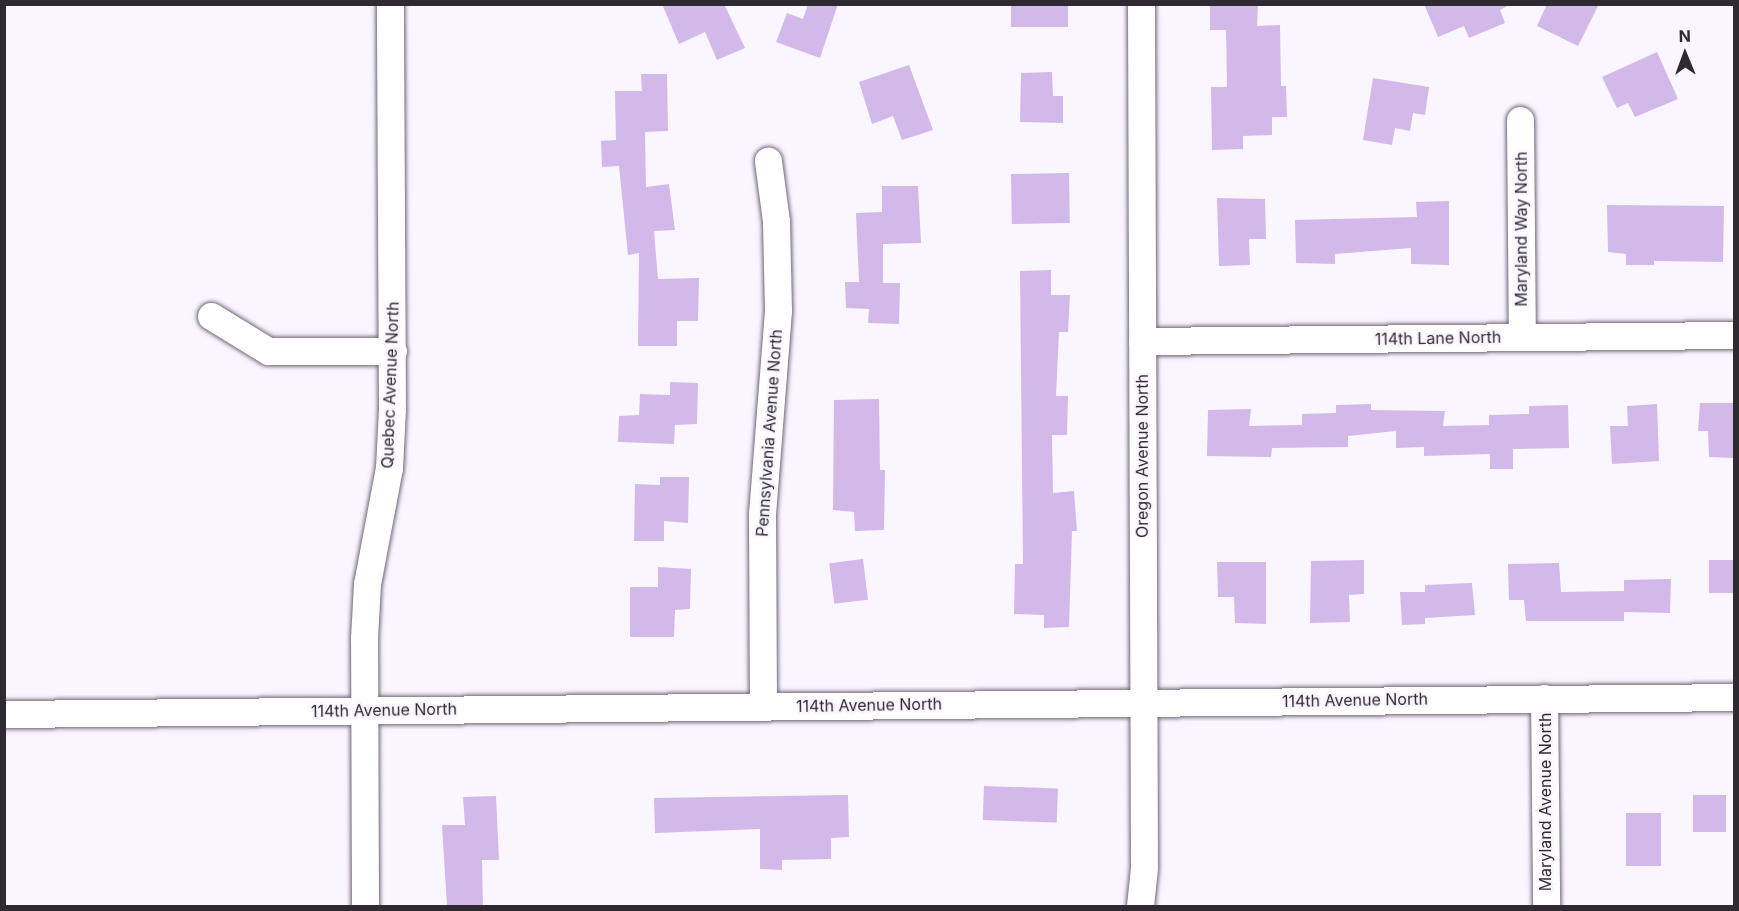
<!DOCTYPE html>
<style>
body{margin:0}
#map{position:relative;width:1739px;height:911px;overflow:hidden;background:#faf6ff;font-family:Inter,sans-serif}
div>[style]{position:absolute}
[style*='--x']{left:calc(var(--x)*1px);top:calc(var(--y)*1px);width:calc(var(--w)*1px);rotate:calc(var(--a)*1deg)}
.building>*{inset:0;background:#d3b9ea;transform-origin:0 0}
.roads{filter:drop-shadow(0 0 2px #716779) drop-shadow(0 0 2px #716779)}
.street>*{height:27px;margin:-13.5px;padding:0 13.5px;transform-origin:13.5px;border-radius:13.5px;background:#fff}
span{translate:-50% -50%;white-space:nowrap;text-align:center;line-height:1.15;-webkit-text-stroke:5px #faf6ff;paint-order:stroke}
.street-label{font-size:16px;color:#2e2a32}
.frame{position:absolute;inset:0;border:6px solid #2e2a32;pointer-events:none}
.north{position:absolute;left:1655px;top:24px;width:60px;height:60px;-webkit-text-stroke:4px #faf6ff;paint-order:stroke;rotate:359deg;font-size:16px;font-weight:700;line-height:24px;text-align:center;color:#2e2a32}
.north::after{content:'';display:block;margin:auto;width:21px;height:27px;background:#2e2a32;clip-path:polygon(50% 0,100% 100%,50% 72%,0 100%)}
</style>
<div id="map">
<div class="building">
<div style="clip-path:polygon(662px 4px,724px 4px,745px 48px,717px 60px,705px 32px,679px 44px)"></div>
<div style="clip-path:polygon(808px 4px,838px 4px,820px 58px,776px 42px,787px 13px,803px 19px)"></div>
<div style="left:1011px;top:4px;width:57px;height:23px"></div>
<div style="clip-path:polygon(1210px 4px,1258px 4px,1257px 26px,1280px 25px,1281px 86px,1286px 86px,1287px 117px,1272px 117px,1272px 135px,1243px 136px,1243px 149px,1212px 150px,1211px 87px,1227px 87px,1226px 30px,1210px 30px)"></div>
<div style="clip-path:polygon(1424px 4px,1511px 4px,1500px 10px,1505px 23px,1469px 38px,1464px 26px,1438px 37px)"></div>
<div style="clip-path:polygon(1547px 4px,1599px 4px,1578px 46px,1537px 26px)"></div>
<div style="clip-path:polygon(1657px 52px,1678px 99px,1635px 117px,1628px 103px,1617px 108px,1602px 77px)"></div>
<div style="clip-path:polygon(909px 65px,933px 130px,902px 140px,893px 116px,872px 124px,859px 82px)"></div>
<div style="clip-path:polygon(1052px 72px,1053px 96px,1063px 96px,1063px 123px,1020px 122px,1021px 73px)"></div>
<div style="clip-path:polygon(641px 74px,667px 74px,668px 131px,645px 132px,646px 187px,669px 184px,675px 230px,654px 231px,658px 279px,699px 278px,698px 321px,677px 321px,677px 346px,638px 346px,639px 253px,628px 255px,619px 166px,602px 167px,601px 141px,616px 140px,615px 91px,642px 91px)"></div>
<div style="clip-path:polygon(1373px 78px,1429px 87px,1425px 115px,1413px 113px,1410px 131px,1395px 128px,1392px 145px,1363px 140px)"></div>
<div style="left:1069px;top:173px;width:50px;height:58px;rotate:89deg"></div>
<div style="clip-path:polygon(882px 186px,918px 186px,921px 243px,883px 244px,883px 283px,900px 283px,899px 324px,868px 323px,869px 309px,846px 308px,845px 282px,859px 282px,856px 213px,882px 212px)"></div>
<div style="clip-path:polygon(1217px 198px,1265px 199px,1266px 239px,1249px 239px,1250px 265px,1219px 266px)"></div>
<div style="clip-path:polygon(1449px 201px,1449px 265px,1411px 264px,1411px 248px,1335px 254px,1335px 264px,1296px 263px,1295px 220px,1417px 217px,1416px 202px)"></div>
<div style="clip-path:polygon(1607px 205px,1724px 206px,1723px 262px,1654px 261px,1654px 265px,1626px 265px,1626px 254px,1608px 252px)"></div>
<div style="clip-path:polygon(1051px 270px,1051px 295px,1070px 295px,1068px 332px,1059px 332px,1056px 396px,1068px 396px,1067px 435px,1052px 435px,1053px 493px,1074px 491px,1077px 531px,1072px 531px,1069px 627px,1044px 628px,1044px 615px,1014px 614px,1015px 564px,1023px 564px,1020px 271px)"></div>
<div style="clip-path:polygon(670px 382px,698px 383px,697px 424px,675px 425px,674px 444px,618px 442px,619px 416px,639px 415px,640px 394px,670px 395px)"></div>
<div style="clip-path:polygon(879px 399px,880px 470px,885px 470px,884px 530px,855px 531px,854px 512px,833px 510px,834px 400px)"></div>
<div style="clip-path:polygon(1700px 403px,1734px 403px,1734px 458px,1709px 457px,1708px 431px,1698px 431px)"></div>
<div style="clip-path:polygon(1371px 404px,1371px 410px,1445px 411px,1443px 426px,1489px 425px,1489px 415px,1529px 414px,1529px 406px,1568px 405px,1569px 448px,1513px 449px,1513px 469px,1490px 469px,1490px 454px,1424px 456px,1424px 447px,1396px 448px,1396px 431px,1348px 436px,1348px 447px,1272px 448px,1271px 457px,1207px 456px,1208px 410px,1251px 409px,1249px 426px,1302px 425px,1302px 414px,1336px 413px,1336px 405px)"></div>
<div style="clip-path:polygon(1657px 404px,1659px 461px,1612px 464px,1610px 426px,1628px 426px,1627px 406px)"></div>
<div style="clip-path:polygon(660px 477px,689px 477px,688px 523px,664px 521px,664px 541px,634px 541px,635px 484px,660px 485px)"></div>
<div style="left:863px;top:559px;width:41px;height:34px;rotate:83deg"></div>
<div style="clip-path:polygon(1364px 560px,1364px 594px,1349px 595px,1350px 622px,1310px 623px,1311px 561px)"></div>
<div style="left:1709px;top:560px;width:25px;height:33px"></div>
<div style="clip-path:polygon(1217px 562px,1266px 562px,1266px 624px,1235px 623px,1234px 597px,1218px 597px)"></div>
<div style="clip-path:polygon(1559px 563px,1561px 592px,1624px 591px,1624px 580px,1671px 579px,1670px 613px,1624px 612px,1624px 621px,1526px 621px,1524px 600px,1509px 600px,1508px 564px)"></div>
<div style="clip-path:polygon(658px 567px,691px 569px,690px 609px,675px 610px,674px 637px,630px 637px,630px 587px,658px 587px)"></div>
<div style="clip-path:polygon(1472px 583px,1475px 615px,1425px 618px,1425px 624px,1402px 625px,1400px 592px,1425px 592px,1425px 585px)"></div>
<div style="left:984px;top:786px;width:74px;height:34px;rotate:2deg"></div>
<div style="clip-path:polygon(848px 795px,849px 837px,831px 838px,831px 859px,782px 860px,782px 870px,760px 869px,760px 829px,655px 833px,654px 798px)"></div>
<div style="left:1693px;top:795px;width:33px;height:37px"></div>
<div style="clip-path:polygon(496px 796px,499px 860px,482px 860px,483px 906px,447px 906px,442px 825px,465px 825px,463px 797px)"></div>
<div style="left:1626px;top:813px;width:35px;height:53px"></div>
</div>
<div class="roads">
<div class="street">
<div style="--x:1520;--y:120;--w:217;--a:89.5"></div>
<div style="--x:211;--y:316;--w:67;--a:31.6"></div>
<div style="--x:268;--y:351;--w:125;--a:0"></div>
<div style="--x:1142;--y:341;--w:592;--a:-0.58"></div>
<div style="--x:1544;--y:698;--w:208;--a:89.4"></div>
<div style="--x:763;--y:706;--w:192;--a:-90.3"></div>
<div style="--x:762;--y:514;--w:205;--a:-85.5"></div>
<div style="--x:778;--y:310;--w:89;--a:-91.3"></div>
<div style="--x:776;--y:221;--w:61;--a:-97.6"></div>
<div style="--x:4;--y:714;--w:1730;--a:-0.56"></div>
<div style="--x:365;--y:906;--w:268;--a:-90.2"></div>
<div style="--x:364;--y:638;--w:54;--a:-86.8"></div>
<div style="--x:367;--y:584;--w:118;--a:-79.3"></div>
<div style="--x:389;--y:468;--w:59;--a:-87.1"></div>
<div style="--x:392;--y:409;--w:405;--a:-90.3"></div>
<div style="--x:1140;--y:906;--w:39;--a:-84"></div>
<div style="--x:1144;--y:867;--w:863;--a:-90.2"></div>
</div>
</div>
<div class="street-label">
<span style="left:1521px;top:229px;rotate:-90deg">Maryland Way North</span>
<span style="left:1438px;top:338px;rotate:-1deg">114th Lane North</span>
<span style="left:390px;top:385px;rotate:-88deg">Quebec Avenue North</span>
<span style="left:769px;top:433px;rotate:-86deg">Pennsylvania Avenue North</span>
<span style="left:1142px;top:456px;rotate:-90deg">Oregon Avenue North</span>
<span style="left:1355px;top:700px;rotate:-1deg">114th Avenue North</span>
<span style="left:869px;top:705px;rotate:-1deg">114th Avenue North</span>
<span style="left:384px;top:710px;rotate:-1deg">114th Avenue North</span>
<span style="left:1545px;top:802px;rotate:-90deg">Maryland Avenue North</span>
</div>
<div class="frame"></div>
<div class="north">N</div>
</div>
